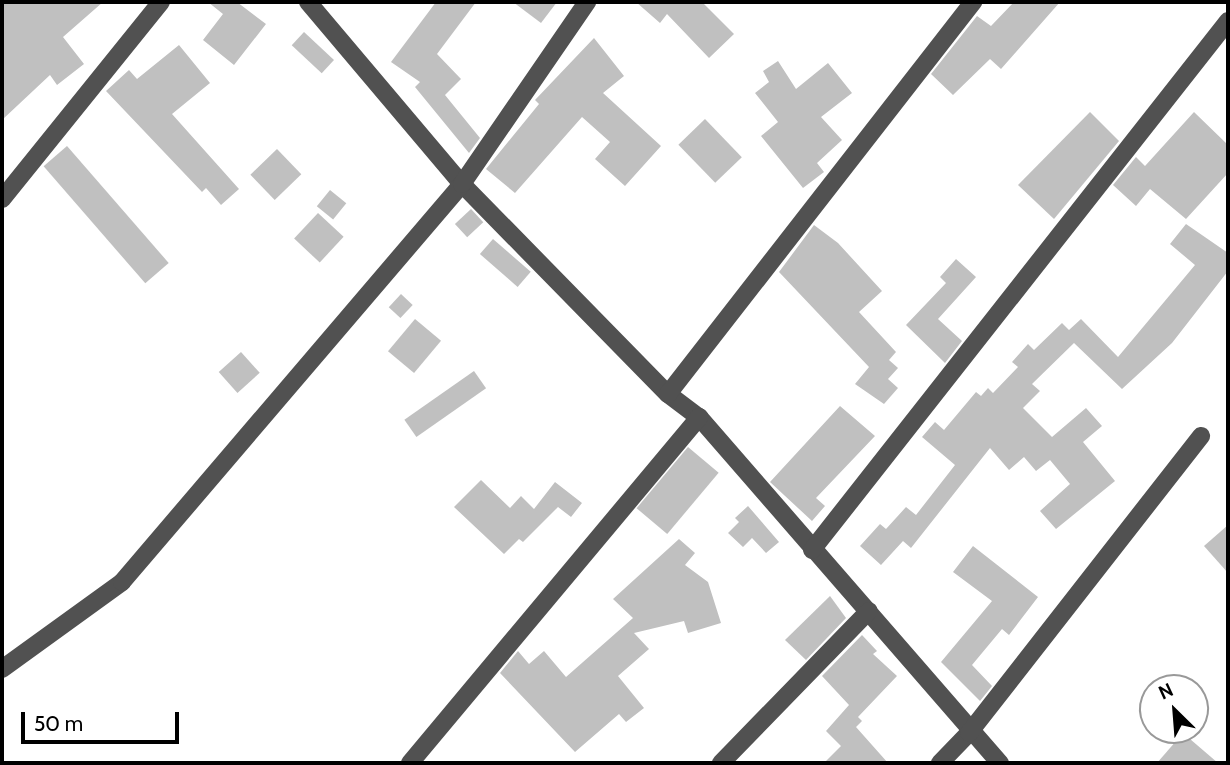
<!DOCTYPE html>
<style>
body{margin:0}
#map{position:relative;width:1230px;height:765px;overflow:hidden;background:#fff;font-family:Cabin,sans-serif}
div>[style]{position:absolute}
[style*='--x']{left:calc(var(--x)*1px);top:calc(var(--y)*1px);width:calc(var(--w)*1px);rotate:calc(var(--a)*1deg)}
.building>*{inset:0;background:#c0c0c0;transform-origin:0 0}
.minor>*{height:18px;margin:-9px;padding:0 9px;transform-origin:9px;border-radius:9px;background:#515151}
span{translate:-50% -50%;white-space:nowrap;text-align:center;line-height:1.15;-webkit-text-stroke:7px #fff;paint-order:stroke}
.frame{position:absolute;inset:0;border:4px solid #000;pointer-events:none}
.north{position:absolute;left:1139px;top:674px;width:70px;height:70px;box-sizing:border-box;background:#fff;border:2px solid #999;border-radius:50%;rotate:335deg;font-size:19px;font-weight:700;line-height:28px;text-align:center;color:#000}
.north::after{content:'';display:block;margin:auto;width:24px;height:32px;background:#000;clip-path:polygon(50% 0,100% 100%,50% 72%,0 100%)}
.scale{position:absolute;left:21px;top:712px;width:158px;height:32px;box-sizing:border-box;border:4px solid #000;border-top:0;padding-left:9px;font-size:21px;line-height:24px;white-space:nowrap;color:#000;-webkit-text-stroke:5px #fff;paint-order:stroke}
</style>
<div id="map">
<div class="building">
<div style="clip-path:polygon(2px 2px,103px 2px,63px 37px,84px 64px,57px 85px,50px 75px,2px 120px)"></div>
<div style="clip-path:polygon(208px 2px,237px 2px,266px 24px,234px 65px,203px 40px,223px 14px)"></div>
<div style="clip-path:polygon(436px 2px,476px 2px,437px 54px,461px 79px,445px 95px,480px 138px,469px 153px,415px 87px,420px 82px,391px 62px)"></div>
<div style="clip-path:polygon(513px 2px,557px 2px,541px 23px)"></div>
<div style="clip-path:polygon(636px 2px,702px 2px,734px 34px,709px 58px,667px 14px,660px 23px)"></div>
<div style="clip-path:polygon(1014px 2px,1060px 2px,1001px 69px,990px 59px,953px 95px,931px 74px,977px 16px,991px 26px)"></div>
<div style="left:304px;top:32px;width:41px;height:18px;rotate:43deg"></div>
<div style="clip-path:polygon(594px 38px,624px 76px,603px 93px,661px 146px,625px 186px,595px 159px,610px 142px,582px 117px,515px 193px,486px 169px,539px 104px,535px 100px)"></div>
<div style="clip-path:polygon(179px 45px,210px 83px,172px 114px,239px 189px,221px 205px,206px 188px,202px 192px,106px 91px,129px 70px,137px 79px)"></div>
<div style="clip-path:polygon(778px 61px,796px 89px,828px 63px,852px 93px,821px 117px,842px 140px,817px 163px,824px 172px,803px 188px,761px 136px,778px 122px,755px 93px,769px 82px,763px 71px)"></div>
<div style="clip-path:polygon(1090px 112px,1119px 141px,1054px 219px,1018px 185px)"></div>
<div style="clip-path:polygon(1194px 112px,1228px 145px,1228px 173px,1186px 219px,1150px 189px,1136px 206px,1113px 185px,1136px 157px,1145px 166px)"></div>
<div style="left:705px;top:119px;width:53px;height:37px;rotate:46deg"></div>
<div style="left:67px;top:146px;width:155px;height:31px;rotate:49deg"></div>
<div style="left:277px;top:149px;width:35px;height:37px;rotate:46deg"></div>
<div style="left:330px;top:190px;width:21px;height:21px;rotate:39deg"></div>
<div style="left:471px;top:209px;width:18px;height:22px;rotate:47deg"></div>
<div style="left:318px;top:213px;width:35px;height:35px;rotate:43deg"></div>
<div style="clip-path:polygon(1186px 224px,1228px 253px,1228px 271px,1172px 343px,1122px 389px,1074px 343px,1032px 384px,1040px 391px,1023px 408px,1052px 437px,1086px 408px,1102px 426px,1083px 442px,1115px 481px,1056px 529px,1040px 511px,1070px 484px,1050px 460px,1036px 471px,1024px 457px,1009px 470px,990px 448px,911px 548px,903px 541px,881px 565px,860px 546px,880px 524px,886px 529px,906px 507px,916px 515px,955px 465px,922px 437px,935px 422px,944px 430px,976px 392px,981px 396px,988px 388px,993px 393px,1018px 367px,1012px 362px,1028px 344px,1034px 350px,1062px 323px,1069px 330px,1081px 319px,1118px 357px,1195px 265px,1170px 244px)"></div>
<div style="clip-path:polygon(814px 225px,838px 243px,882px 291px,859px 312px,896px 352px,889px 360px,898px 368px,888px 379px,898px 388px,884px 404px,855px 384px,869px 367px,779px 272px)"></div>
<div style="left:493px;top:239px;width:50px;height:20px;rotate:41deg"></div>
<div style="clip-path:polygon(956px 259px,976px 277px,938px 319px,962px 341px,945px 363px,906px 325px,946px 283px,940px 277px)"></div>
<div style="left:401px;top:294px;width:16px;height:18px;rotate:43deg"></div>
<div style="left:415px;top:319px;width:34px;height:42px;rotate:40deg"></div>
<div style="left:241px;top:352px;width:28px;height:30px;rotate:48deg"></div>
<div style="left:474px;top:371px;width:21px;height:85px;rotate:55deg"></div>
<div style="clip-path:polygon(840px 406px,875px 436px,816px 498px,825px 506px,812px 521px,770px 482px)"></div>
<div style="left:688px;top:447px;width:40px;height:80px;rotate:40deg"></div>
<div style="clip-path:polygon(481px 480px,510px 508px,521px 496px,534px 509px,555px 482px,582px 503px,571px 517px,558px 507px,523px 542px,519px 539px,504px 554px,454px 507px)"></div>
<div style="clip-path:polygon(748px 506px,779px 542px,766px 553px,752px 538px,743px 547px,728px 533px,739px 522px,735px 518px)"></div>
<div style="clip-path:polygon(1228px 525px,1228px 573px,1204px 546px)"></div>
<div style="clip-path:polygon(679px 539px,695px 553px,685px 565px,708px 582px,721px 623px,688px 633px,684px 621px,634px 633px,649px 649px,618px 676px,644px 708px,626px 722px,619px 714px,575px 752px,500px 673px,518px 651px,529px 664px,544px 651px,566px 677px,633px 618px,613px 599px)"></div>
<div style="clip-path:polygon(973px 546px,1038px 597px,1009px 635px,1002px 629px,972px 665px,992px 686px,980px 701px,941px 662px,992px 601px,953px 572px)"></div>
<div style="clip-path:polygon(830px 596px,846px 618px,806px 660px,785px 640px)"></div>
<div style="clip-path:polygon(862px 635px,877px 651px,873px 654px,897px 676px,858px 717px,862px 721px,856px 727px,888px 763px,824px 763px,841px 746px,826px 731px,849px 705px,822px 676px)"></div>
<div style="clip-path:polygon(1183px 733px,1218px 763px,1157px 763px)"></div>
</div>
<div class="minor">
<div style="--x:308;--y:2;--w:238;--a:49.8"></div>
<div style="--x:462;--y:184;--w:294;--a:45.6"></div>
<div style="--x:668;--y:394;--w:39;--a:37"></div>
<div style="--x:699;--y:417;--w:459;--a:49"></div>
<div style="--x:2;--y:199;--w:253;--a:-51.1"></div>
<div style="--x:668;--y:394;--w:497;--a:-52.1"></div>
<div style="--x:812;--y:550;--w:673;--a:-51.82"></div>
<div style="--x:2;--y:669;--w:148;--a:-35.9"></div>
<div style="--x:122;--y:582;--w:523;--a:-49.49"></div>
<div style="--x:462;--y:184;--w:221;--a:-55.5"></div>
<div style="--x:410;--y:763;--w:451;--a:-50.1"></div>
<div style="--x:721;--y:763;--w:212;--a:-45.8"></div>
<div style="--x:940;--y:763;--w:42;--a:-46"></div>
<div style="--x:969;--y:733;--w:377;--a:-52"></div>
</div>
<div class="frame"></div>
<div class="north">N</div>
<div class="scale">50 m</div>
</div>
